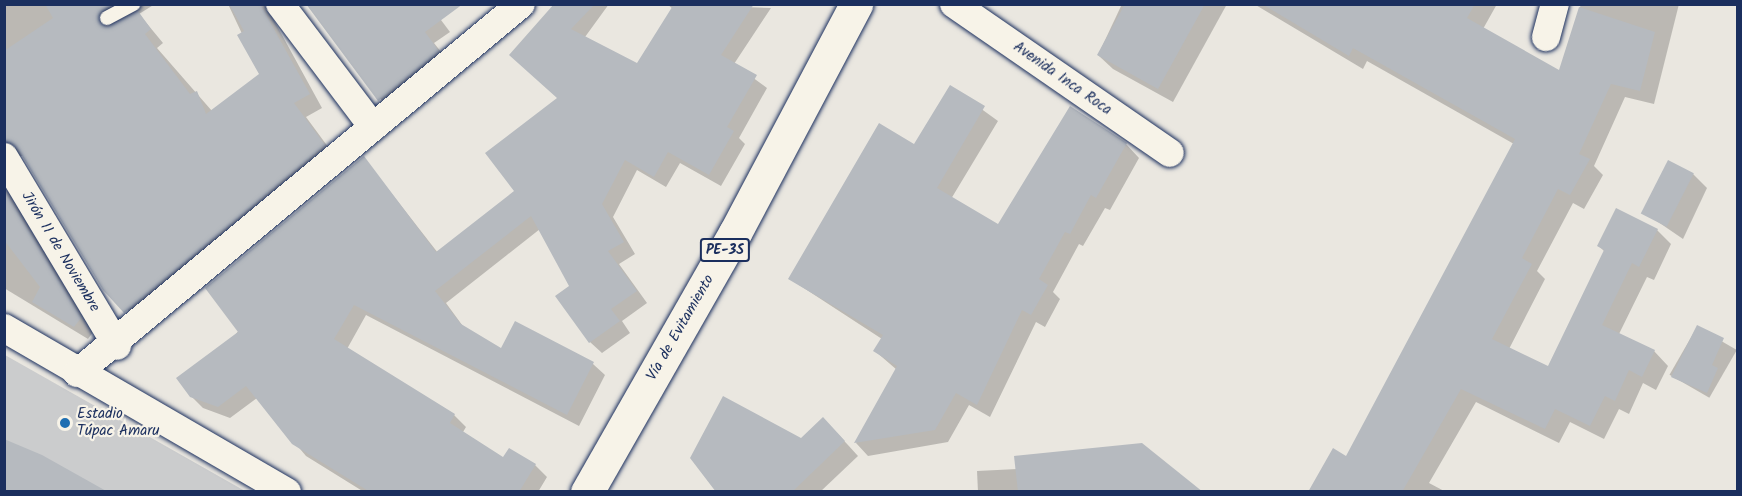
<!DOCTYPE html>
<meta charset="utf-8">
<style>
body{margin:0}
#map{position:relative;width:1742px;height:496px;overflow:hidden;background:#eae7e0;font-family:Kalam,sans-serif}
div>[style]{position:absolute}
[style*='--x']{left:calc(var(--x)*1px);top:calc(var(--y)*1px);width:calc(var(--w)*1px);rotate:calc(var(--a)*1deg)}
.green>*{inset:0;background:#cbcccd}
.shadow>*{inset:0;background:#0003;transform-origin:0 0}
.building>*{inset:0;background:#b6babf;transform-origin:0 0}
.roads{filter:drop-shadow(0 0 2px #1b2f5e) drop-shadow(0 0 2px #1b2f5e)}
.lane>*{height:14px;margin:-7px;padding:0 7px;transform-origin:7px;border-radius:7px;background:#f7f3e8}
.street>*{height:28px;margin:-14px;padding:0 14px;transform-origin:14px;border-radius:14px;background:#f7f3e8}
.highway>*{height:33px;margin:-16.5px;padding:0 16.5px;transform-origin:16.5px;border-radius:16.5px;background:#f7f3e8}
.dots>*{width:16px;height:16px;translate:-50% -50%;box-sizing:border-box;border:3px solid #f7f3e8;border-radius:50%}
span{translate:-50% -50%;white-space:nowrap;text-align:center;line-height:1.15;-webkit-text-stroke:4.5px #f7f3e8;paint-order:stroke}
.shield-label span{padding:2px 4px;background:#f7f3e8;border:2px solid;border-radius:4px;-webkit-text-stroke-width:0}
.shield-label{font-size:14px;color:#1b2f5e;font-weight:700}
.street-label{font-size:15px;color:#1b2f5e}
.poi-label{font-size:15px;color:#1b2f5e}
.left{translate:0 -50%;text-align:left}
.frame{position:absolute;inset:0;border:6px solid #1b2f5e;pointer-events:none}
</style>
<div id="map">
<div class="green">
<div style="clip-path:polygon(5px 355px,245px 491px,5px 491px)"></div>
</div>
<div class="shadow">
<div style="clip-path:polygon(4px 4px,155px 4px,139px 14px,163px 43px,157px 48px,212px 111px,261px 74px,228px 4px,265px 4px,322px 108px,306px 117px,337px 159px,138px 325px,25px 156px,8px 156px,4px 169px)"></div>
<div style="clip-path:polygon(308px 4px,432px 8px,450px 32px,434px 43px,449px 62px,390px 111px)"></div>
<div style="clip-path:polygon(556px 4px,609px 4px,585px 37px,638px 65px,673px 9px,667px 4px,771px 8px,734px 64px,767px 88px,739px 138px,745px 144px,721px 186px,680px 163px,666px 187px,637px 170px,613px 217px,635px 254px,619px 264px,647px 303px,622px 321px,630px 333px,602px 353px,590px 342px,571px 286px,540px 229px,446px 303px,465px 329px,502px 350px,515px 323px,593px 364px,605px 375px,579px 426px,366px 315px,347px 349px,454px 415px,466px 427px,463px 432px,504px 459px,535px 465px,547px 477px,538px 492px,364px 492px,306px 456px,257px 398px,230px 418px,203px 408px,191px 396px,364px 158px,438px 253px,516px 191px,559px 99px)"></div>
<div style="clip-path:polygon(1122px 4px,1227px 4px,1173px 102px,1113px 69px,1098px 55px)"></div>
<div style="clip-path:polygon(1254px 4px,1497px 4px,1483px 29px,1560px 72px,1581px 4px,1679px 4px,1654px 104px,1625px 97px,1594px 166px,1603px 175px,1584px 209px,1573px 203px,1537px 271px,1545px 279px,1509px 349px,1548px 368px,1605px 252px,1599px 246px,1657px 230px,1671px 244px,1654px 280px,1647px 277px,1619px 334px,1654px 351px,1668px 366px,1656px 390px,1643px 383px,1629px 414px,1619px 409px,1604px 439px,1570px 422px,1559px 443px,1476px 402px,1429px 483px,1446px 492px,1310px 492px,1347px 458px,1514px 144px,1367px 61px,1363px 69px)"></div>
<div style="clip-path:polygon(951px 87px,998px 121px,951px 199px,999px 226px,1126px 144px,1139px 158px,1110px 210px,1105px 208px,1083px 246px,1079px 244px,1053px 292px,1060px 299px,1045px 327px,1036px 322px,990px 417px,969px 405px,948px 442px,868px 456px,856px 443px,897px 370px,875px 351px,882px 339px,790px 279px,915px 146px)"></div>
<div style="clip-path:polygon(1693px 174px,1707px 188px,1683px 239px,1645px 213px)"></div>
<div style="clip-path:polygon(4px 183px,93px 332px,88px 339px,4px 288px)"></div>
<div style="left:1697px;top:327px;width:46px;height:55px;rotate:30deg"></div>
<div style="clip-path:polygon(837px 433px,858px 456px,820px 492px,766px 492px,801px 440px)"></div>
<div style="clip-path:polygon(1017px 469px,1200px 492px,978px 492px,977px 471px)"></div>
</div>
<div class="building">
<div style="clip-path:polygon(45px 4px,113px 4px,99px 14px,106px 27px,138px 11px,151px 29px,145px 34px,190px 94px,197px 91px,206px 114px,259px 74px,237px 35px,244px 31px,229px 4px,260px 4px,310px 94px,294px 103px,325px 145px,124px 313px,103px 290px,18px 149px,4px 141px,4px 51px,53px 18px)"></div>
<div style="clip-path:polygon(306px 4px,463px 4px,425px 32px,439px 51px,378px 101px)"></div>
<div style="clip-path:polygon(554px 4px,595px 4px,571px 29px,637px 63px,674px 4px,754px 4px,721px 55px,757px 75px,727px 127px,734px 131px,709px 175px,668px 152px,654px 177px,625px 160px,602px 204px,624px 242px,608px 251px,637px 291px,611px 309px,620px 321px,589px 343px,555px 296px,569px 286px,531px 216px,435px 291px,461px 324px,501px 348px,515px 321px,594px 362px,567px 415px,354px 305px,334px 339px,455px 414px,450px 423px,503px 457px,509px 448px,536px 464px,519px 492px,370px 492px,292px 444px,246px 386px,218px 407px,190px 397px,176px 378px,238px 332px,205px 288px,364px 156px,436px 252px,514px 191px,485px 153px,557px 98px,509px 55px)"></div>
<div style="clip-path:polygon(1125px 4px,1205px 4px,1158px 89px,1097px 55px)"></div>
<div style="clip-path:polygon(1262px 4px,1475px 4px,1467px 18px,1559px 70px,1579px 7px,1655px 32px,1640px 91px,1611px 84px,1579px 154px,1590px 159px,1570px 195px,1558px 189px,1522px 258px,1532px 264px,1492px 339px,1548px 366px,1604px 250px,1597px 246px,1616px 208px,1658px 229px,1639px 267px,1632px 263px,1602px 325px,1655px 350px,1642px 377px,1629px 370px,1615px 401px,1605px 396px,1590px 426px,1555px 409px,1545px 429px,1461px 389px,1402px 492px,1308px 492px,1333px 448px,1346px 456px,1515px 139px,1353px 48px,1349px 56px)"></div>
<div style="clip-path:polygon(950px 85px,985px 106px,937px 188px,998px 224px,1070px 106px,1127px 143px,1096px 198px,1091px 195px,1070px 234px,1065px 232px,1039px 279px,1048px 285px,1031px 315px,1022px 310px,977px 405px,956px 393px,935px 430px,854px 443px,897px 366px,873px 351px,883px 335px,788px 279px,879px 123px,914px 144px)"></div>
<div style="left:1668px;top:160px;width:29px;height:60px;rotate:27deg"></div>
<div style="clip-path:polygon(4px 190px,81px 318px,74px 327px,32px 302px,40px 287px,4px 240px)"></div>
<div style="clip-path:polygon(1697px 325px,1724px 338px,1712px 365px,1718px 368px,1707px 393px,1671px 377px)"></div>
<div style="clip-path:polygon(723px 396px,801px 438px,823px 417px,845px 441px,792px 492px,716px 492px,690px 458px)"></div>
<div style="clip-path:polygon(4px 439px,42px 455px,108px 492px,4px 492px)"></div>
<div style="clip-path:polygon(1142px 443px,1203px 492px,1018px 492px,1014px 456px)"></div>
</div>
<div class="roads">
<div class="lane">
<div style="--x:107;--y:18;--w:30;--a:-28"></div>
</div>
<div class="street">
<div style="--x:280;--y:4;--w:154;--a:52.9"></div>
<div style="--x:954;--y:4;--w:262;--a:34.6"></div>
<div style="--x:1546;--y:37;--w:34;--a:-75"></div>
<div style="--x:4;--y:157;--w:220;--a:59.1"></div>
<div style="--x:4;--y:328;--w:327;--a:30.1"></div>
<div style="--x:77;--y:373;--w:577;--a:-39.73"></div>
</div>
<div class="highway">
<div style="--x:587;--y:492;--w:298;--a:-60.3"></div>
<div style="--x:735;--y:233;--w:259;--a:-62.1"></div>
</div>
</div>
<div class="dots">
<div style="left:65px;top:423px;background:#1f6fb2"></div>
</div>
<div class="shield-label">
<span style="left:725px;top:250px">PE-3S</span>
</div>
<div class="street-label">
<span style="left:1062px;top:79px;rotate:35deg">Avenida Inca Roca</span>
<span style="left:60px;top:252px;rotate:59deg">Jirón 11 de Noviembre</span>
<span style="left:681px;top:328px;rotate:-60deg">Vía de Evitamiento</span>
</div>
<div class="poi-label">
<span class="left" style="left:77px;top:423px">Estadio<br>Túpac Amaru</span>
</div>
<div class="frame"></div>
</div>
